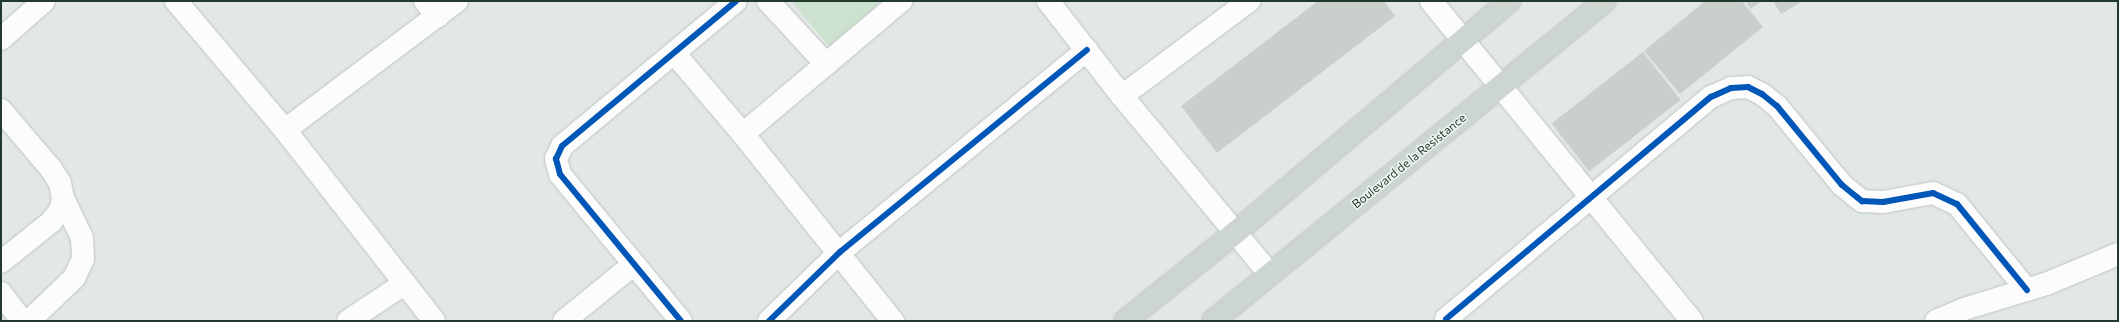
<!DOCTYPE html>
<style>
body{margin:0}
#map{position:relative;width:2119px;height:322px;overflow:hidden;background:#e2e8e5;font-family:Commissioner,sans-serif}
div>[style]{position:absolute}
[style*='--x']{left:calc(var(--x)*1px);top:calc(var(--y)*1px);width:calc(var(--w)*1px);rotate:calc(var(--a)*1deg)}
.green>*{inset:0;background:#cce1ce}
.building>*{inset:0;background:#cacfcc;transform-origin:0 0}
.roads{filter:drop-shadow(0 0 1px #bfc5c2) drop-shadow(0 0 1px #bfc5c2)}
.minor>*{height:22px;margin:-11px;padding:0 11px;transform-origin:11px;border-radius:11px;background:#fbfcfb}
.major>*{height:22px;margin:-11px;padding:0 11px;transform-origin:11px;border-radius:11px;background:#cdd5d1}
.cycleway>*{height:6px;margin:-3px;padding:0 3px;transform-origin:3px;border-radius:3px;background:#0057b8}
span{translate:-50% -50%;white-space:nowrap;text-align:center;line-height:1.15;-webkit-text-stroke:3px #f0f7f2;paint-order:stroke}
.street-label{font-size:12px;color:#213a2e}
.frame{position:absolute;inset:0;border:2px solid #213a2e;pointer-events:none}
</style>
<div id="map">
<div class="green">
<div style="clip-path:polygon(791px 1px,882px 1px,829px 46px)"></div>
</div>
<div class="building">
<div style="clip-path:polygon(1318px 1px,1384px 1px,1395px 16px,1217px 153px,1181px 106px)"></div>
<div style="clip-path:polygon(1705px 1px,1742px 1px,1763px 27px,1680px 94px,1644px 51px)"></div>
<div style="clip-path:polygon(1746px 1px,1762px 1px,1750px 9px)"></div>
<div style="clip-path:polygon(1773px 1px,1803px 1px,1781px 14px)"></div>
<div style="left:1643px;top:52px;width:61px;height:116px;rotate:52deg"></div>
</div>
<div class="roads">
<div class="minor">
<div style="--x:176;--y:1;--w:169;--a:49.8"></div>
<div style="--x:285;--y:130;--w:242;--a:52"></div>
<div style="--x:425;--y:1;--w:20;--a:49"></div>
<div style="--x:768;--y:1;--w:86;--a:47.4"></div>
<div style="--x:1048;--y:1;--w:120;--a:52.1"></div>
<div style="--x:1122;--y:96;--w:231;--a:50.3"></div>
<div style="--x:1431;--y:1;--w:413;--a:50.8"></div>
<div style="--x:1;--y:39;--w:57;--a:-41.5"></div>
<div style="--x:674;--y:53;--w:106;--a:49.6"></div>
<div style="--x:743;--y:134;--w:240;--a:51.3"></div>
<div style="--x:1122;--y:96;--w:159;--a:-36.8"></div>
<div style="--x:1;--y:110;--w:77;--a:49.7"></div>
<div style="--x:51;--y:169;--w:17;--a:57"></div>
<div style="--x:60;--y:183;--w:15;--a:79"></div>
<div style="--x:63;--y:198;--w:44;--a:64.6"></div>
<div style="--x:82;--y:238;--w:21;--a:87"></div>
<div style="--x:83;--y:259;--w:21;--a:115"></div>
<div style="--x:74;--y:278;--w:62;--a:136.3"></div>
<div style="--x:285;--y:130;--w:215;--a:-36.9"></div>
<div style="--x:743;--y:134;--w:207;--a:-40.1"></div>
<div style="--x:1;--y:262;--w:64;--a:-38.7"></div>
<div style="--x:51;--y:222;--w:16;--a:-52"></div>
<div style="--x:61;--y:209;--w:11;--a:-80"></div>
<div style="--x:1;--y:293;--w:35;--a:53"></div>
<div style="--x:1446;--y:319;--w:346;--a:-40"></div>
<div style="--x:1711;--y:97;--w:22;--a:-24"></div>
<div style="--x:1731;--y:88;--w:17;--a:-3"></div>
<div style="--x:1748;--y:87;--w:16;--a:27"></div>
<div style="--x:1762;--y:94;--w:19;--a:39"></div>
<div style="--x:1777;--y:106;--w:102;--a:50.6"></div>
<div style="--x:1842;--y:185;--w:26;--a:39"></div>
<div style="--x:1862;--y:201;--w:21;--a:3"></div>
<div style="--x:1883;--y:202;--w:51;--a:-10.2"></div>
<div style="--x:1933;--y:193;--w:26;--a:25"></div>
<div style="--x:1957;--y:204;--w:111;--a:50.9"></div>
<div style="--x:348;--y:321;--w:67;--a:-33.5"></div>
<div style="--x:564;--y:321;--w:89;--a:-39.1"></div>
<div style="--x:681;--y:321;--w:190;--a:-129.5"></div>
<div style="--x:560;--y:174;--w:16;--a:-105"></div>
<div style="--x:556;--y:159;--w:14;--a:-65"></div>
<div style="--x:562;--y:146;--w:226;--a:-39.8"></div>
<div style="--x:769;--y:321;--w:99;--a:-44.2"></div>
<div style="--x:840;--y:252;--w:319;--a:-39.3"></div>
<div style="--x:1936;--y:321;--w:30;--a:-23"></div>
<div style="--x:1964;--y:309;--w:86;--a:-17"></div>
<div style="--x:2046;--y:284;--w:78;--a:-22.6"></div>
</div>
<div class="major">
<div style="--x:1125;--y:321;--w:141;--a:-38.7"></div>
<div style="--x:1235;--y:233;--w:360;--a:-40.2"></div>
<div style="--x:1213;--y:321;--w:506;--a:-39.23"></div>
</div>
</div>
<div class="cycleway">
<div style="--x:1446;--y:319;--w:346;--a:-40"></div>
<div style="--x:1711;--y:97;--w:22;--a:-24"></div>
<div style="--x:1731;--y:88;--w:17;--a:-3"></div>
<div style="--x:1748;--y:87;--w:16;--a:27"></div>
<div style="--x:1762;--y:94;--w:19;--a:39"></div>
<div style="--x:1777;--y:106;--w:102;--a:50.6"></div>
<div style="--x:1842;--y:185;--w:26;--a:39"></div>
<div style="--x:1862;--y:201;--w:21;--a:3"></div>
<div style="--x:1883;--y:202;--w:51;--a:-10.2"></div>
<div style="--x:1933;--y:193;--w:26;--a:25"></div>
<div style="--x:1957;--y:204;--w:111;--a:50.9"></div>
<div style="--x:681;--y:321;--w:190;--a:-129.5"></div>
<div style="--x:560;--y:174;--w:16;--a:-105"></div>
<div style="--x:556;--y:159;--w:14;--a:-65"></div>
<div style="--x:562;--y:146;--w:226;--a:-39.8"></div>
<div style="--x:769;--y:321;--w:99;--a:-44.2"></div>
<div style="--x:840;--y:252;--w:319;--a:-39.3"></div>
</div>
<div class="street-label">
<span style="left:1409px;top:161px;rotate:-39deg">Boulevard de la Resistance</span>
</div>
<div class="frame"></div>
</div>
